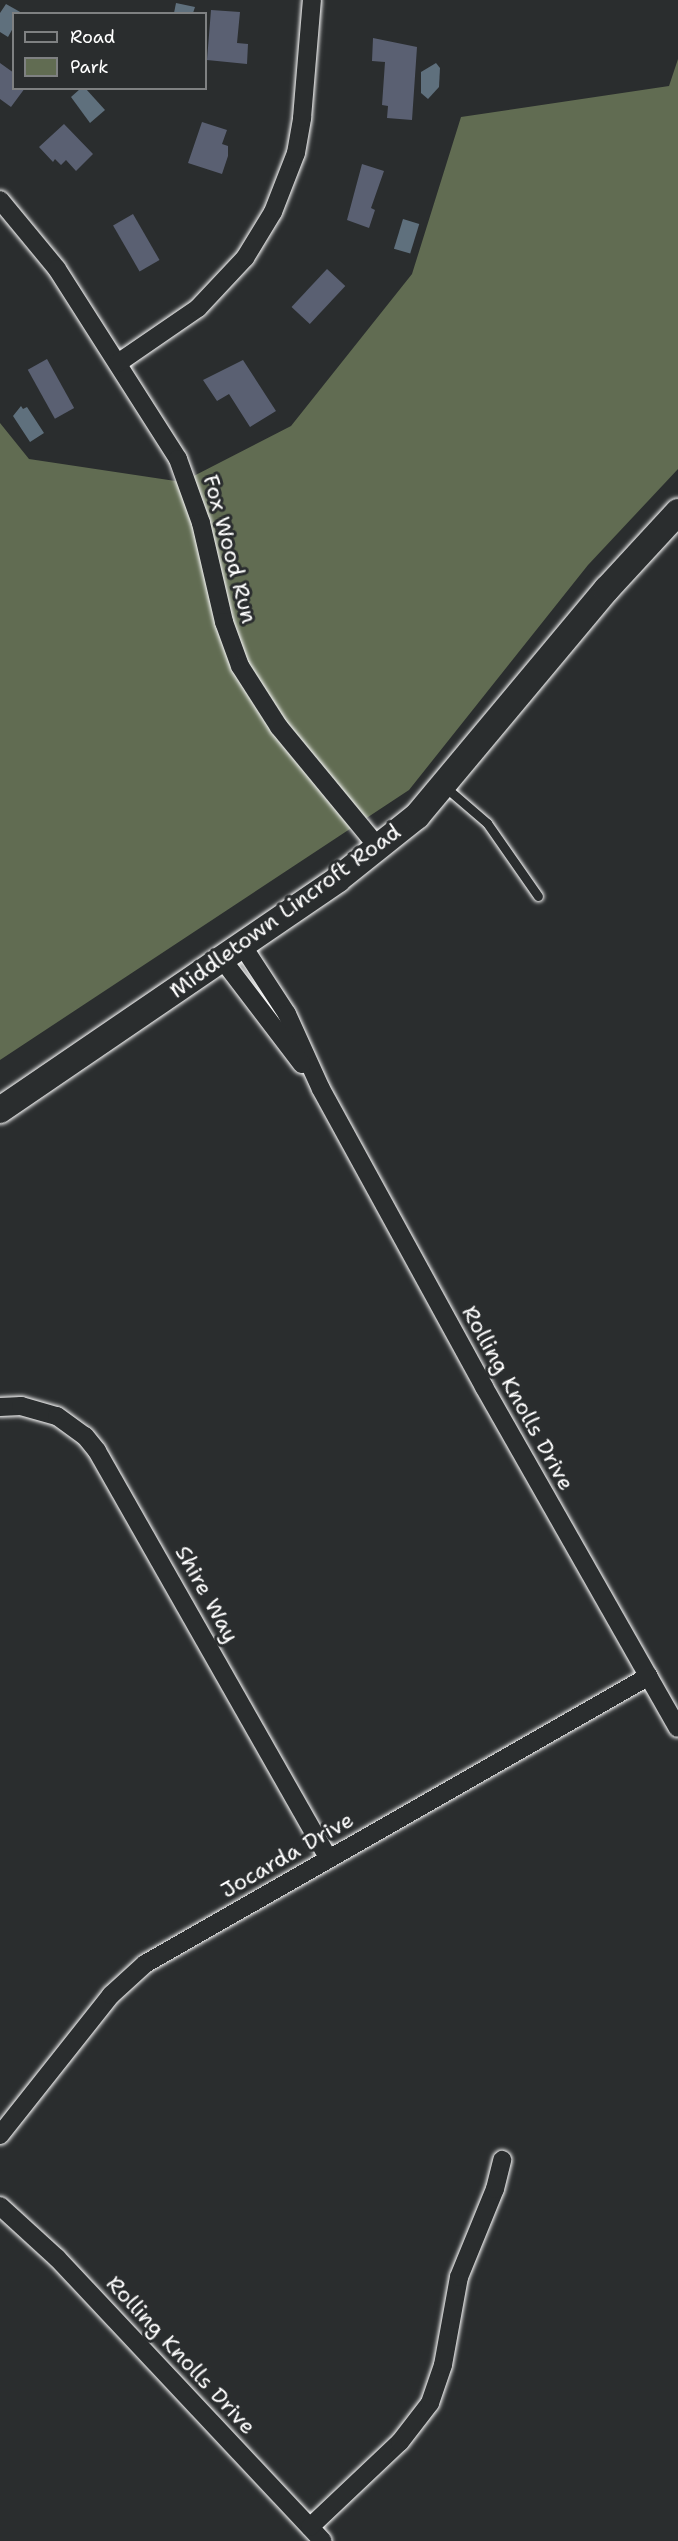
<!DOCTYPE html>
<style>
body{margin:0}
#map{position:relative;width:678px;height:2541px;overflow:hidden;background:#2a2d2e;font-family:"Shantell Sans",sans-serif}
div>[style]{position:absolute}
[style*='--x']{left:calc(var(--x)*1px);top:calc(var(--y)*1px);width:calc(var(--w)*1px);rotate:calc(var(--a)*1deg)}
.green>*{inset:0;background:#616c52}
.water>*{inset:0;background:#5f707d;transform-origin:0 0}
.building>*{inset:0;background:#5a6072;transform-origin:0 0}
.roads{filter:drop-shadow(0 0 2px #fff) drop-shadow(0 0 2px #fff)}
.lane>*{height:9px;margin:-4.5px;padding:0 4.5px;transform-origin:4.5px;border-radius:4.5px;background:#2a2d2e}
.street>*{height:18px;margin:-9px;padding:0 9px;transform-origin:9px;border-radius:9px;background:#2a2d2e}
.secondary>*{height:26px;margin:-13px;padding:0 13px;transform-origin:13px;border-radius:13px;background:#2a2d2e}
span{translate:-50% -50%;white-space:nowrap;text-align:center;line-height:1.15;-webkit-text-stroke:6px #2a2d2e;paint-order:stroke}
.street-label{font-size:22px;color:#fff}
.legend{position:absolute;left:12px;top:12px;width:195px;height:78px;box-sizing:border-box;background:#2a2d2e;border:2px solid #7f8182;margin:0;padding:8px 10px;list-style:none;font-size:18px;color:#fff}
.legend li{display:flex;align-items:center;gap:12px;height:30px}
.legend b{width:30px;border:2px solid #7f8182}
</style>
<div id="map">
<div class="green">
<div style="clip-path:polygon(678px 59px,678px 469px,588px 565px,409px 790px,0 1060px,0 423px,29px 459px,182px 482px,291px 426px,412px 274px,461px 117px,669px 86px)"></div>
</div>
<div class="water">
<div style="clip-path:polygon(176px 3px,195px 7px,193px 13px,174px 13px)"></div>
<div style="clip-path:polygon(6px 4px,22px 13px,14px 14px,13px 28px,8px 37px,0 32px,0 13px)"></div>
<div style="clip-path:polygon(436px 63px,440px 68px,439px 87px,428px 99px,421px 93px,421px 72px)"></div>
<div style="clip-path:polygon(80px 89px,86px 89px,105px 110px,90px 123px,71px 97px)"></div>
<div style="left:403px;top:219px;width:17px;height:31px;rotate:17deg"></div>
<div style="clip-path:polygon(21px 406px,23px 409px,27px 407px,44px 433px,30px 442px,13px 416px)"></div>
</div>
<div class="building">
<div style="clip-path:polygon(211px 10px,240px 12px,237px 43px,248px 44px,247px 64px,207px 60px)"></div>
<div style="clip-path:polygon(373px 38px,417px 47px,412px 120px,387px 118px,388px 106px,382px 105px,385px 62px,372px 61px)"></div>
<div style="clip-path:polygon(0 63px,14px 73px,14px 88px,25px 88px,11px 107px,0 99px)"></div>
<div style="clip-path:polygon(202px 122px,227px 130px,222px 144px,228px 146px,228px 156px,222px 174px,188px 163px)"></div>
<div style="clip-path:polygon(64px 124px,93px 154px,76px 171px,66px 160px,61px 165px,55px 159px,53px 162px,39px 147px)"></div>
<div style="clip-path:polygon(362px 164px,384px 171px,371px 208px,375px 210px,369px 228px,347px 220px)"></div>
<div style="left:133px;top:214px;width:53px;height:23px;rotate:60deg"></div>
<div style="left:327px;top:269px;width:25px;height:52px;rotate:43deg"></div>
<div style="left:47px;top:359px;width:56px;height:22px;rotate:61deg"></div>
<div style="clip-path:polygon(243px 360px,276px 411px,250px 427px,229px 394px,217px 401px,203px 380px)"></div>
</div>
<div class="roads">
<div class="lane">
<div style="--x:444;--y:786;--w:57;--a:40.7"></div>
<div style="--x:487;--y:823;--w:89;--a:55.1"></div>
</div>
<div class="street">
<div style="--x:0;--y:200;--w:89;--a:50.4"></div>
<div style="--x:57;--y:269;--w:225;--a:57.5"></div>
<div style="--x:178;--y:459;--w:68;--a:70.2"></div>
<div style="--x:201;--y:523;--w:102;--a:76.9"></div>
<div style="--x:224;--y:622;--w:47;--a:70"></div>
<div style="--x:240;--y:666;--w:72;--a:57.4"></div>
<div style="--x:279;--y:727;--w:156;--a:50.5"></div>
<div style="--x:118;--y:363;--w:97;--a:-34.5"></div>
<div style="--x:198;--y:308;--w:69;--a:-46.8"></div>
<div style="--x:245;--y:258;--w:54;--a:-58.7"></div>
<div style="--x:273;--y:212;--w:63;--a:-68.7"></div>
<div style="--x:296;--y:153;--w:36;--a:-80"></div>
<div style="--x:302;--y:118;--w:118;--a:-85.2"></div>
<div style="--x:242;--y:945;--w:82;--a:56.9"></div>
<div style="--x:287;--y:1014;--w:82;--a:65.6"></div>
<div style="--x:321;--y:1089;--w:340;--a:61.3"></div>
<div style="--x:484;--y:1387;--w:392;--a:60.4"></div>
<div style="--x:222;--y:959;--w:132;--a:52.7"></div>
<div style="--x:0;--y:1407;--w:21;--a:-3"></div>
<div style="--x:21;--y:1406;--w:37;--a:16"></div>
<div style="--x:57;--y:1416;--w:34;--a:36"></div>
<div style="--x:85;--y:1436;--w:19;--a:51"></div>
<div style="--x:97;--y:1451;--w:469;--a:60.4"></div>
<div style="--x:0;--y:2135;--w:179;--a:-51.6"></div>
<div style="--x:111;--y:1995;--w:46;--a:-42.4"></div>
<div style="--x:145;--y:1964;--w:580;--a:-29.74"></div>
<div style="--x:0;--y:2206;--w:77;--a:42.4"></div>
<div style="--x:57;--y:2258;--w:388;--a:46.8"></div>
<div style="--x:310;--y:2527;--w:124;--a:-43.4"></div>
<div style="--x:400;--y:2442;--w:49;--a:-52.4"></div>
<div style="--x:430;--y:2403;--w:40;--a:-71.1"></div>
<div style="--x:443;--y:2365;--w:89;--a:-79.7"></div>
<div style="--x:459;--y:2277;--w:95;--a:-67.8"></div>
<div style="--x:495;--y:2189;--w:30;--a:-76"></div>
</div>
<div class="secondary">
<div style="--x:0;--y:1110;--w:409;--a:-34.3"></div>
<div style="--x:338;--y:879;--w:101;--a:-38.6"></div>
<div style="--x:417;--y:816;--w:296;--a:-50.1"></div>
<div style="--x:607;--y:589;--w:105;--a:-47.3"></div>
</div>
</div>
<div class="street-label">
<span style="left:230px;top:549px;rotate:75deg">Fox Wood Run</span>
<span style="left:285px;top:911px;rotate:-36deg">Middletown Lincroft Road</span>
<span style="left:518px;top:1398px;rotate:61deg">Rolling Knolls Drive</span>
<span style="left:207px;top:1594px;rotate:61deg">Shire Way</span>
<span style="left:287px;top:1855px;rotate:-30deg">Jocarda Drive</span>
<span style="left:181px;top:2355px;rotate:47deg">Rolling Knolls Drive</span>
</div>
<ul class="legend">
<li><b style="height:8px;background:#2a2d2e"></b>Road</li>
<li><b style="height:16px;background:#616c52"></b>Park</li>
</ul>
</div>
